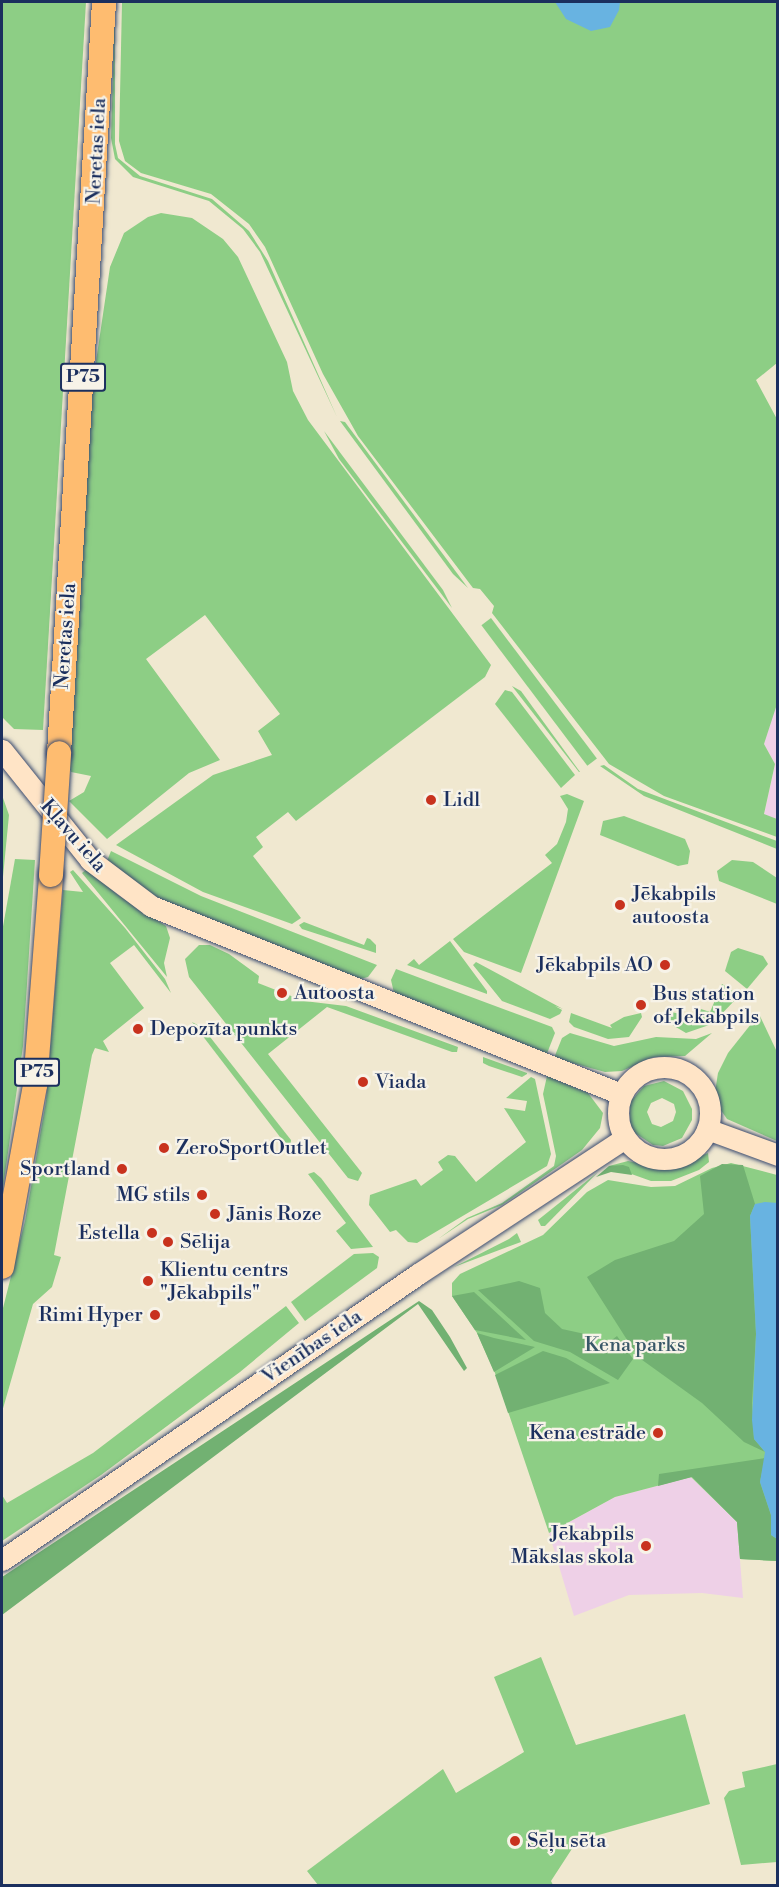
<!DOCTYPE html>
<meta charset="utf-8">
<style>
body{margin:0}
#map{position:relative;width:779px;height:1887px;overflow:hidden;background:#f0e8d0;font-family:"Libre Bodoni",serif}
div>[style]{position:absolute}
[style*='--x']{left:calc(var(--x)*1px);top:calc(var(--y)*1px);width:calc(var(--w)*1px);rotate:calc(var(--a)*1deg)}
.built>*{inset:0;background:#eed0e7}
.green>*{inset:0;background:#8dce85;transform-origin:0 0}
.forest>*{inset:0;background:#72b172}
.water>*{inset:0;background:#68b3e1}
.roads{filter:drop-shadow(0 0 2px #3b4b6f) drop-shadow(0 0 2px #3b4b6f)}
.secondary>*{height:21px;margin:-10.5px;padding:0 10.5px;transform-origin:10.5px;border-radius:10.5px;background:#ffe4c6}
.secondary>.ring{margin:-10.5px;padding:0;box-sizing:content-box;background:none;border:21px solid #ffe4c6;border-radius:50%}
.primary>*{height:24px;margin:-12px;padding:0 12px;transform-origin:12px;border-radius:12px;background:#febc70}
.bridges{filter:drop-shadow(0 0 2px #3b4b6f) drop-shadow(0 0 2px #3b4b6f)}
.primary-bridge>*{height:24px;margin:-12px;padding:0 12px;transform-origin:12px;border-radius:12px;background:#febc70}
.dots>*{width:16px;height:16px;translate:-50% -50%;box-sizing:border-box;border:3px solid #f7f3e8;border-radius:50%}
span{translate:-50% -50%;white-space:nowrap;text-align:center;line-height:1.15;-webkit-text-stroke:4.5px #f7f3e8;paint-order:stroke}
.shield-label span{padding:2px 4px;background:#f7f3e8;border:2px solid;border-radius:4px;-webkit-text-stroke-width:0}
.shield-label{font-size:18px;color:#1b2f5e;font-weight:700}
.street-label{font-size:20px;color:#1b2f5e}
.poi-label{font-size:20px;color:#1b2f5e}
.left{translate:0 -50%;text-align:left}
.right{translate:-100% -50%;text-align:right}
.park-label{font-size:20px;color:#385768}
.frame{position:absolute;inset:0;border:3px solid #1b2f5e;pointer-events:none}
</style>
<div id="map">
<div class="built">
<div style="clip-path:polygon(777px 701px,777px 819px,764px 815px,775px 764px,764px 744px)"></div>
<div style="clip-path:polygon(691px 1477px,737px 1522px,743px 1598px,702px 1593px,629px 1595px,574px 1616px,549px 1533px,615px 1497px)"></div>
</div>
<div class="green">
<div style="clip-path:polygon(2px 2px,86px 2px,43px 730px,14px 729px,2px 717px)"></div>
<div style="clip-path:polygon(115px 2px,115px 144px,118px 158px,140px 176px,212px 199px,249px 231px,268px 261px,337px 417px,260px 252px,243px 229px,209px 201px,133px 177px,115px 159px,111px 138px)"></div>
<div style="clip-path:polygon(122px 2px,777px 2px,777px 363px,756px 380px,778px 421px,778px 701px,764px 744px,775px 764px,764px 814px,777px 819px,777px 837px,664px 796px,609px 764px,492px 613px,494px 606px,480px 589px,473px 588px,358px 436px,323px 374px,265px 247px,249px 224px,211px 194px,141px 173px,125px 161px,119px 141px)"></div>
<div style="clip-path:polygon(161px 213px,192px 218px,223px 239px,238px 257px,287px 362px,293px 391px,308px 420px,491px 665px,485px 677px,296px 821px,288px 812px,256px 837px,263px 847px,253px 856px,301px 918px,292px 924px,203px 892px,116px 845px,213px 775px,272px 755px,258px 731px,280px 714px,205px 615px,146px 659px,220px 760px,189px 773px,107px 839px,69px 801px,84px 792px,91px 776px,71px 772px,69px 767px,91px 395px,110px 267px,124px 233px,148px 217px)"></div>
<div style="clip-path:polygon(340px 421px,345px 422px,468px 588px,453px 574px)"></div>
<div style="clip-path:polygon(324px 431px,443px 590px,452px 608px,339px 459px)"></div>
<div style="left:491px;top:618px;width:176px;height:12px;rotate:53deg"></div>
<div style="clip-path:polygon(512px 686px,521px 691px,580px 772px,579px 772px)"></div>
<div style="clip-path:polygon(505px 690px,512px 692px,575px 775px,561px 788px,495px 704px)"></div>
<div style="clip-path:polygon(604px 765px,638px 789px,777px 841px,777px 849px,644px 796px,600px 766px)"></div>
<div style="clip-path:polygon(567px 794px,584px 801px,521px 973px,464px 952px,453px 939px,552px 863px,545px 855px,557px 844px,566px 822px,568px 809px,560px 796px)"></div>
<div style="clip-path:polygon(2px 795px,9px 815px,2px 887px)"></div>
<div style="clip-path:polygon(624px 816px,685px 839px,690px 851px,688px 864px,678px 866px,600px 835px,603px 821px)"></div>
<div style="clip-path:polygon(111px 851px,201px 896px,377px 965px,368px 977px,357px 980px,165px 901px,147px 893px,107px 861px)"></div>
<div style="clip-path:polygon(15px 859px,35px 860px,23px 1046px,2px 1195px,2px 932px)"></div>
<div style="clip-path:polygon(732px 860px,753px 862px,777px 878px,777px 904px,719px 881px,717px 871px)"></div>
<div style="clip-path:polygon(87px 869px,118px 895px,166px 926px,170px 938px,164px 963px,167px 977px,82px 873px)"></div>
<div style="clip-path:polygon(73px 870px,125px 928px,165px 979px,171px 993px,134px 945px,110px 963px,144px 1008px,103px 1041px,109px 1052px,95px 1048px,92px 1055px,54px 1255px,61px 1257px,52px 1287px,33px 1304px,2px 1412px,2px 1312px,25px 1221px,46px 1101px,63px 890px,83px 892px,70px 872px)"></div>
<div style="clip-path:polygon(304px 922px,364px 945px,367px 938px,370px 939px,376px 945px,376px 953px,302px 929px,299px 925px)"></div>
<div style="clip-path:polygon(450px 941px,487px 991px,487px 994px,407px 965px,414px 959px,419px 965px)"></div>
<div style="clip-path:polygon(199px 945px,210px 945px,229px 954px,259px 976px,258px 983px,304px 1001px,346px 1006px,458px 1047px,457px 1052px,452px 1052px,327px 1007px,268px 1054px,362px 1173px,358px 1181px,348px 1178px,189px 977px,185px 959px)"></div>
<div style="clip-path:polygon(738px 948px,763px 956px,768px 964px,747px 989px,725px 971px,731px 952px)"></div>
<div style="clip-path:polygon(476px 962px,563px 1009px,555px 1006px,562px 1010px,560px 1014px,550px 1019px,502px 1001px,473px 965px)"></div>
<div style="clip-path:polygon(396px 969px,552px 1027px,555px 1033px,546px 1056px,394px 993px,391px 980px)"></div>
<div style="clip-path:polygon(722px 984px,733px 991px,736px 999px,712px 1024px,686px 1033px,669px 1023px,665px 1011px,698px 1017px,701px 1009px,710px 1012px)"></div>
<div style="clip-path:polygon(571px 1013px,612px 1028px,610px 1025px,624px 1017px,641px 1013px,642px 1017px,629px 1037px,608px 1039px,574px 1027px,569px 1022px)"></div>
<div style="clip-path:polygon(759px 1014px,777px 1052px,777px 1141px,727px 1119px,718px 1106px,715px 1092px,718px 1073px,728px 1053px)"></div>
<div style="clip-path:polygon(192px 1022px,203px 1028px,291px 1140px,290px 1150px)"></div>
<div style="clip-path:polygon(570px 1033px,614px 1046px,656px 1037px,696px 1039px,712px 1033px,685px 1056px,654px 1057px,622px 1071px,605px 1072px,554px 1058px,562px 1038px)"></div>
<div style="clip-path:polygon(483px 1057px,527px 1073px,527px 1074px,522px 1077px,489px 1066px,483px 1063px)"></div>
<div style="clip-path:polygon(547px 1076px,588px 1093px,603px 1113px,600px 1128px,582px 1150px,562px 1164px,502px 1205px,468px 1219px,438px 1239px,467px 1218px,502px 1203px,554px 1166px,556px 1156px,543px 1094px)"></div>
<div style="clip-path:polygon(531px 1077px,535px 1079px,551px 1154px,547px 1166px,417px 1243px,408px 1242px,396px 1230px,390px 1232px,369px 1205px,370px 1195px,416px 1179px,421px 1186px,443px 1170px,438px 1162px,448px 1155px,455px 1156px,476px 1182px,526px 1142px,504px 1108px,525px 1111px,527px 1101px,506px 1098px)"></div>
<div style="clip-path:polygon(evenodd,664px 1081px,683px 1091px,692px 1109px,692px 1120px,682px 1138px,663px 1146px,653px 1145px,635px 1133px,630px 1124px,630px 1102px,644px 1086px,664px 1081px,662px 1098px,674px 1104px,676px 1112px,673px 1121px,661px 1127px,652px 1124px,647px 1112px,651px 1103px,662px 1098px)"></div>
<div style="clip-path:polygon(708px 1153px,709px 1162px,699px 1170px,671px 1181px,651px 1181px,609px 1166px,628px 1161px,669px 1169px)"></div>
<div style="clip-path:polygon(731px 1163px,777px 1175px,777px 1561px,740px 1559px,737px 1522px,691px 1477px,615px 1497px,549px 1533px,495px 1373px,477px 1333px,452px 1296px,452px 1283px,460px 1274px,543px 1235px,587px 1192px,608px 1180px,651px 1187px,675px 1186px,712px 1168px)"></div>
<div style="clip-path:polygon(314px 1172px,321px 1178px,373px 1247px,351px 1249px,336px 1231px,346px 1223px,308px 1174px)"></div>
<div style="clip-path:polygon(598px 1172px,545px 1226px,541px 1226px,538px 1220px)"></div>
<div style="clip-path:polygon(517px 1233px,521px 1242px,454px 1267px,509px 1239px)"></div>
<div style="clip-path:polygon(373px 1253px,379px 1257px,377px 1268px,305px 1321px,291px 1302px,354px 1254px)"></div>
<div style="clip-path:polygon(286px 1306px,299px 1323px,240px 1372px,101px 1475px,2px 1541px,2px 1495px,7px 1503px,93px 1453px)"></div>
<div style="clip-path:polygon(541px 1657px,576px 1745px,685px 1714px,710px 1804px,577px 1841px,551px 1881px,553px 1885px,318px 1885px,307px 1871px,443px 1769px,456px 1793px,524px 1752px,494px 1677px)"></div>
<div style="clip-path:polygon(777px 1764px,777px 1862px,741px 1865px,724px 1798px,729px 1791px,745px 1787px,742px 1772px)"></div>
</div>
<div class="forest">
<div style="clip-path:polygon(722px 1164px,743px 1165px,755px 1204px,750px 1216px,756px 1334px,752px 1403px,754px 1439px,765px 1452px,744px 1442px,702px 1403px,638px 1357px,587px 1277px,615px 1260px,674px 1241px,704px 1214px,700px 1176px)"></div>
<div style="clip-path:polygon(623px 1165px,629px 1167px,632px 1175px,611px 1172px,596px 1177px,609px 1166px)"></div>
<div style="clip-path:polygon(519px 1281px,540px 1288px,545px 1313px,562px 1329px,585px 1334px,600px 1349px,617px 1336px,633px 1359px,618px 1380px,570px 1352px,534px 1341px,478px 1290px)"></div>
<div style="clip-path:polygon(474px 1292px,526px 1340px,475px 1330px,452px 1296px)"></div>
<div style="clip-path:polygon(419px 1301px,432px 1310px,450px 1337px,467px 1368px,464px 1371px,418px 1304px,2px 1615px,2px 1577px)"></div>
<div style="clip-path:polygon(477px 1333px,494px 1338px,535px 1347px,494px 1372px)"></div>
<div style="clip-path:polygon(543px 1351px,566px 1358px,610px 1383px,508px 1413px,495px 1375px)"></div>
<div style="clip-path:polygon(765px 1458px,760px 1482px,771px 1515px,771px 1535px,777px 1539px,777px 1561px,740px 1559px,737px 1522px,692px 1477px,658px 1486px,659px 1474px)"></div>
</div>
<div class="water">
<div style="clip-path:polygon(555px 2px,620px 2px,619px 10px,610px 27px,591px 31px,566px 19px)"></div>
<div style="clip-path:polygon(765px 1202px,778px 1203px,777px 1539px,771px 1535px,771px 1515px,760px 1482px,765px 1452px,754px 1439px,752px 1420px,756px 1334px,750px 1216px,755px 1204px)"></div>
</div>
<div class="roads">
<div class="secondary">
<div style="--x:2;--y:750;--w:141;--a:51.3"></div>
<div style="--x:90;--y:860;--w:76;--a:37"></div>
<div style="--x:151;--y:906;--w:506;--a:21.8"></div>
<div class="ring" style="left:618px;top:1067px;width:71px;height:71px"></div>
<div style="--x:707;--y:1129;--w:76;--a:20.1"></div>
<div style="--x:2;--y:1560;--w:505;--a:-34.51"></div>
<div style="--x:418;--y:1274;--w:248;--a:-33.3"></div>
</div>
<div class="primary">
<div style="--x:59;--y:753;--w:752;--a:-86.57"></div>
<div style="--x:2;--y:1267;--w:185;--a:-79.7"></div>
<div style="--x:35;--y:1085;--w:211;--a:-85.6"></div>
</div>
</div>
<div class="bridges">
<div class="primary-bridge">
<div style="--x:51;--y:875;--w:122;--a:-86.2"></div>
</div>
</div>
<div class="dots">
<div style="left:431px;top:800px;background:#c8321e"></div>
<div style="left:620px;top:905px;background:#c8321e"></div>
<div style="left:665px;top:965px;background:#c8321e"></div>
<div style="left:282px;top:993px;background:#c8321e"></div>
<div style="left:641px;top:1005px;background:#c8321e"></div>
<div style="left:138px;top:1029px;background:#c8321e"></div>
<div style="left:363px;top:1082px;background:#c8321e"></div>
<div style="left:164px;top:1148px;background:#c8321e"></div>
<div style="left:122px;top:1169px;background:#c8321e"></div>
<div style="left:202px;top:1195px;background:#c8321e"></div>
<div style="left:215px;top:1214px;background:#c8321e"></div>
<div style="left:152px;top:1233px;background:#c8321e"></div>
<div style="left:168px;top:1242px;background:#c8321e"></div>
<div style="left:148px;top:1281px;background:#c8321e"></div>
<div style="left:155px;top:1315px;background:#c8321e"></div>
<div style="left:658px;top:1433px;background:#c8321e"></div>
<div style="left:646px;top:1546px;background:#c8321e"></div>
<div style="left:515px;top:1841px;background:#c8321e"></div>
</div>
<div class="shield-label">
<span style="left:83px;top:377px">P75</span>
<span style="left:37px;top:1072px">P75</span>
</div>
<div class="street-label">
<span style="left:97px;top:151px;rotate:-87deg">Neretas iela</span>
<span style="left:66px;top:636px;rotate:-86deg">Neretas iela</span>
<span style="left:73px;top:836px;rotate:49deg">Kļavu iela</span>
<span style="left:312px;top:1347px;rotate:-34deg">Vienības iela</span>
</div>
<div class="poi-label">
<span class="left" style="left:443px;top:800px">Lidl</span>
<span class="left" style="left:632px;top:906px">Jēkabpils<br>autoosta</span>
<span class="right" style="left:653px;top:965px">Jēkabpils AO</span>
<span class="left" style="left:294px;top:993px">Autoosta</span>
<span class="left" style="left:653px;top:1006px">Bus station<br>of Jekabpils</span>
<span class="left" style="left:150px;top:1029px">Depozīta punkts</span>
<span class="left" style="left:375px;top:1082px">Viada</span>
<span class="left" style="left:176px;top:1148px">ZeroSportOutlet</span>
<span class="right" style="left:110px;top:1169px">Sportland</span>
<span class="right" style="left:190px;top:1195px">MG stils</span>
<span class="left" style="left:227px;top:1214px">Jānis Roze</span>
<span class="right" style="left:140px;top:1233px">Estella</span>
<span class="left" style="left:180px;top:1242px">Sēlija</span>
<span class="left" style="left:160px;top:1282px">Klientu centrs<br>"Jēkabpils"</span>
<span class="right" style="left:143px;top:1315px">Rimi Hyper</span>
<span class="right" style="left:646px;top:1433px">Kena estrāde</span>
<span class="right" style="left:634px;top:1546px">Jēkabpils<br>Mākslas skola</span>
<span class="left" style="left:527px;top:1841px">Sēļu sēta</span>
</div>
<div class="park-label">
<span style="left:635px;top:1345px">Kena parks</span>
</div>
<div class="frame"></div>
</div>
